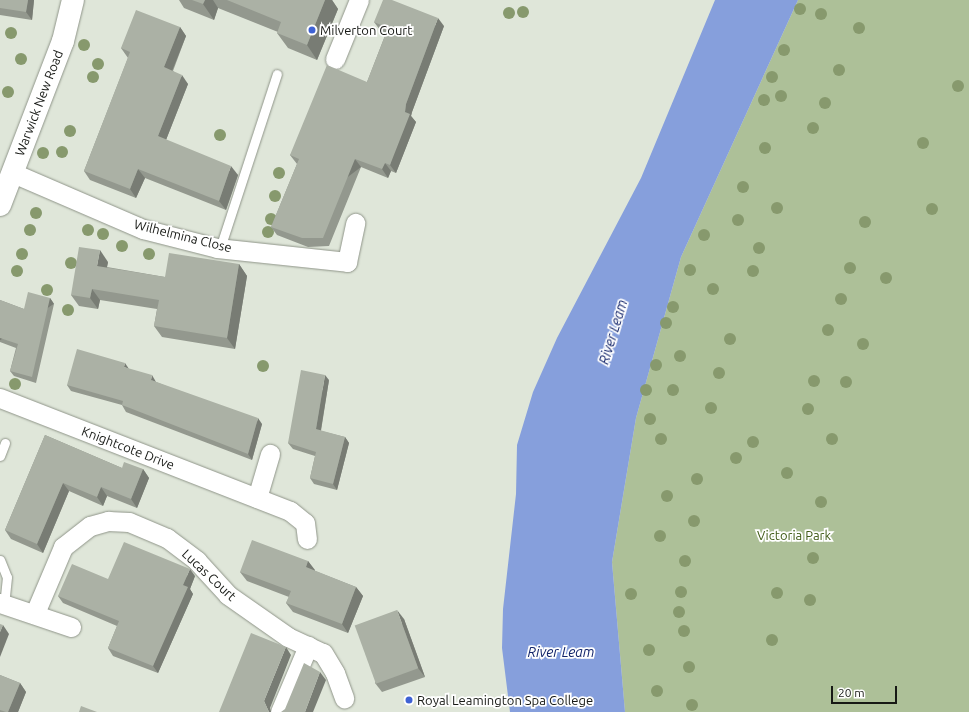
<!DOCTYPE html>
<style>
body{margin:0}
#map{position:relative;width:969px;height:712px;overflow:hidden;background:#dfe6d9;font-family:Ubuntu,sans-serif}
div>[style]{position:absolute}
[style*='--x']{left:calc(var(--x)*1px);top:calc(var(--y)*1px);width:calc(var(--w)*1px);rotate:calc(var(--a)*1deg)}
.green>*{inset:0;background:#adc098}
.water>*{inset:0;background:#869fdc}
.roads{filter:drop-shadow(0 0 1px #8f9589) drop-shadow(0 0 1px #8f9589)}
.service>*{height:9px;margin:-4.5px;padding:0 4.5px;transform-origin:4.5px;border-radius:4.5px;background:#fff}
.minor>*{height:19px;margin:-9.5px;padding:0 9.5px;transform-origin:9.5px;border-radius:9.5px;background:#fff}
.tertiary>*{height:22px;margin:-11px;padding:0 11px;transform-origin:11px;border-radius:11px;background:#fff}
.trees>*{width:12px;height:12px;margin:-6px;border-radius:50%;background:#87996d}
.wall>*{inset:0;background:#93988e}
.shaded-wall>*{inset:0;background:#787c74;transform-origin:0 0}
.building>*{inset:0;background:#abb1a5;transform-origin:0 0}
.dots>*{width:11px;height:11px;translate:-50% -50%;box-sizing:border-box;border:2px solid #fff;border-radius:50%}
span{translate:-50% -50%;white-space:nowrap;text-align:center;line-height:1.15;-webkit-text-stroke:3.5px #fff;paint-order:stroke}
.poi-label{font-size:13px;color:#171915}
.left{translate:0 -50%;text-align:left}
.street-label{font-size:13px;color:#171915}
.park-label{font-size:13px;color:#3f5a15}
.water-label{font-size:14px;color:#12246a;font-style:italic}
.scale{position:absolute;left:831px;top:686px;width:66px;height:18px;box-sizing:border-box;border:2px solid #171915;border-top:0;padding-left:5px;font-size:12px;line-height:14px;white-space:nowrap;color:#171915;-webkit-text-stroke:3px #fff;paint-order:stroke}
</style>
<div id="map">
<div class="green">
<div style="clip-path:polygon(798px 0,969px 0,969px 712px,625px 712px,612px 562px,636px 418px,681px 257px)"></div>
</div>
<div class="water">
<div style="clip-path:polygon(715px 0,798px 0,681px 257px,636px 418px,612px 562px,625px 712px,510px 712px,502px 648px,503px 609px,516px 494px,517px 445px,533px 392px,557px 338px,641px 178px)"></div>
</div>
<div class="roads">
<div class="service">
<div style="--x:220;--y:248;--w:183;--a:-71.9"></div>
<div style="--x:0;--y:456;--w:14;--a:-69"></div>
<div style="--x:0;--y:560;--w:18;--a:68"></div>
<div style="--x:7;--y:577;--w:27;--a:96"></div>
</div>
<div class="minor">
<div style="--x:335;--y:59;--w:64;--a:-67.9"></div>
<div style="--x:13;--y:173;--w:142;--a:23.3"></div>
<div style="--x:143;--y:229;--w:76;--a:14.4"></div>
<div style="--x:217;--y:248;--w:131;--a:6.1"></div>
<div style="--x:347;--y:262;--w:40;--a:-78"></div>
<div style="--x:0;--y:398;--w:311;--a:21.3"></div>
<div style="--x:290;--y:511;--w:19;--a:39"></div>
<div style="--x:305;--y:523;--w:16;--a:83"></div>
<div style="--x:257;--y:498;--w:46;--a:-73.5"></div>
<div style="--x:0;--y:603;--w:75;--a:18.7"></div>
<div style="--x:35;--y:613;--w:72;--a:-67"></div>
<div style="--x:63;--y:547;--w:34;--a:-38"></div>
<div style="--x:90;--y:526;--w:19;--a:-16"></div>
<div style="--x:108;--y:521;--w:21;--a:3"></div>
<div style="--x:129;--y:522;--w:41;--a:22.8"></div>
<div style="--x:167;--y:538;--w:38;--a:37"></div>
<div style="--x:197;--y:561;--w:46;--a:47.6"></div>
<div style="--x:228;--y:595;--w:73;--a:35"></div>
<div style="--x:288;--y:637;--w:38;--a:25"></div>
<div style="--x:323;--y:653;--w:23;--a:59"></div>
<div style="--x:335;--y:673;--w:27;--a:70"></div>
<div style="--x:280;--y:712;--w:72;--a:-67"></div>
</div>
<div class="tertiary">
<div style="--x:0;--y:205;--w:176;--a:-69"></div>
<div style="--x:63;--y:41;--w:42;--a:-76.3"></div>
</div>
</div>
<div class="trees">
<div style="left:800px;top:9px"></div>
<div style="left:523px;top:12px"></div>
<div style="left:509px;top:13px"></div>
<div style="left:821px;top:14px"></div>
<div style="left:859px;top:28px"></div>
<div style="left:11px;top:33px"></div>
<div style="left:84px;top:45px"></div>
<div style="left:784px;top:50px"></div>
<div style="left:21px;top:59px"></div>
<div style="left:98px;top:64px"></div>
<div style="left:839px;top:70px"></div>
<div style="left:93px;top:77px"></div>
<div style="left:772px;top:77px"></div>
<div style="left:958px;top:86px"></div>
<div style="left:8px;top:92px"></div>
<div style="left:781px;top:96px"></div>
<div style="left:764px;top:100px"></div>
<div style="left:825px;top:103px"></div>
<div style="left:813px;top:128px"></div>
<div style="left:70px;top:131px"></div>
<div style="left:220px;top:135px"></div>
<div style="left:923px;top:143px"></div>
<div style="left:765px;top:148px"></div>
<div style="left:62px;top:152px"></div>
<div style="left:43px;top:153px"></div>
<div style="left:279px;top:173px"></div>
<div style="left:743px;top:187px"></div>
<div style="left:275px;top:196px"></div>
<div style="left:777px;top:208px"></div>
<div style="left:932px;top:209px"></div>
<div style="left:36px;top:213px"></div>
<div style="left:271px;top:219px"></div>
<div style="left:738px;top:220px"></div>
<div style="left:865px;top:222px"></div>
<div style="left:30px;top:230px"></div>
<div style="left:88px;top:230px"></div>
<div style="left:268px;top:232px"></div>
<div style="left:103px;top:234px"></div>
<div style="left:704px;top:235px"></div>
<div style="left:122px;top:246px"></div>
<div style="left:759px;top:248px"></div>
<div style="left:22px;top:254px"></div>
<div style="left:149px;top:254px"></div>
<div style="left:71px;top:263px"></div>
<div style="left:850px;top:268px"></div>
<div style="left:690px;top:270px"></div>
<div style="left:17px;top:271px"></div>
<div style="left:753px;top:271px"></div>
<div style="left:886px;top:278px"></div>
<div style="left:713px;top:289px"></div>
<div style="left:47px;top:290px"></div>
<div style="left:841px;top:299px"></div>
<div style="left:673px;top:307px"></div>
<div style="left:68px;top:310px"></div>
<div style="left:666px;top:323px"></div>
<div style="left:828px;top:330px"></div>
<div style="left:730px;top:339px"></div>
<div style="left:863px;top:344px"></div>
<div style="left:680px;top:356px"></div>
<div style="left:656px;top:365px"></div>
<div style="left:263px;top:366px"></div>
<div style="left:719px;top:373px"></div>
<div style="left:814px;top:381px"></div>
<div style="left:846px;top:382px"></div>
<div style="left:15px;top:384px"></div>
<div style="left:646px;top:390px"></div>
<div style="left:673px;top:390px"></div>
<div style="left:711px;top:408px"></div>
<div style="left:808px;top:409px"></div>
<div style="left:650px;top:419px"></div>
<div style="left:661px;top:439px"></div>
<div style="left:832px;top:439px"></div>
<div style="left:753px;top:442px"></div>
<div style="left:736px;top:458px"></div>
<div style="left:787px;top:473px"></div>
<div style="left:697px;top:479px"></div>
<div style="left:667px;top:496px"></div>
<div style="left:821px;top:502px"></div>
<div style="left:694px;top:521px"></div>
<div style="left:660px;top:536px"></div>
<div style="left:813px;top:558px"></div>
<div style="left:685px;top:561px"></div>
<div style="left:681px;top:592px"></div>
<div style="left:777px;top:593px"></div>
<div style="left:631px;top:594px"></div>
<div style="left:810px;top:600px"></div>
<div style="left:679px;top:612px"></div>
<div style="left:684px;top:631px"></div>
<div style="left:772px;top:640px"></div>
<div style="left:649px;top:650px"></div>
<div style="left:689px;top:667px"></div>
<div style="left:657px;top:691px"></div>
<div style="left:692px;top:705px"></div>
</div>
<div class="wall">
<div style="clip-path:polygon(0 0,34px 0,32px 20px,0 15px)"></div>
<div style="clip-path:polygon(179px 0,332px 0,338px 9px,317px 60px,288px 48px,277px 33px,278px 32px,218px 8px,214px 20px,184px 8px)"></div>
<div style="clip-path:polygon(374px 22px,444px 26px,412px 112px,411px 116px,416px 122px,396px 173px,391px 171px,388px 178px,361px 167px,329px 246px,308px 247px,277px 235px,271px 227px,297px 164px,290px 155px,367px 82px,386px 33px,380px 30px)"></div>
<div style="clip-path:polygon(180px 27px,186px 36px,173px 71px,188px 84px,166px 140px,238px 175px,226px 210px,145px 178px,136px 198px,90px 180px,84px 171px,128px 58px,121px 48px)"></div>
<div style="clip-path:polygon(108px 262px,107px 267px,165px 277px,239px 264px,247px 276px,235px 349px,162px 337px,154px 326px,157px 309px,100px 300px,98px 309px,79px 306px,71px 295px)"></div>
<div style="clip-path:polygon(50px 298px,54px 304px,36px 383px,14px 376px,10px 371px,16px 348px,0 342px,0 300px,24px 309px)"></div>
<div style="clip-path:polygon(129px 369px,156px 382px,262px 424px,252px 460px,126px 412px,122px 405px,71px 391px,67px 385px)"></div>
<div style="clip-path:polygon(329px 380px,321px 431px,345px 437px,349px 443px,337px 490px,314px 484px,310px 478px,315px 456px,293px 449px,288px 443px)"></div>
<div style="clip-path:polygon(45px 435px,122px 468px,143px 469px,149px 478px,137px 508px,107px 496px,103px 506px,69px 491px,43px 553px,11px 539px,5px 530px)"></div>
<div style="clip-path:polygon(308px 561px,315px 571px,356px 587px,363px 596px,348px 633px,293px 612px,286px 603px,289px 597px,247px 581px,240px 572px)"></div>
<div style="clip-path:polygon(195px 576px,190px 589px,193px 594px,158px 673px,113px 656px,108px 648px,117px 626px,63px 603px,58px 596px,108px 579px)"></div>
<div style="clip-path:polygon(404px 619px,425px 677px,382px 692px,375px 683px)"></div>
<div style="clip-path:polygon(0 675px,20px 683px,26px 692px,18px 712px,0 712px)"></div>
</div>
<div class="shaded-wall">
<div style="clip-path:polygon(28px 0,34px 0,32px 20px,26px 12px)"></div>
<div style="clip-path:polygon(205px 0,213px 0,218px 8px,214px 20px,203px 4px)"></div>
<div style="clip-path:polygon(325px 0,332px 0,338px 9px,317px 60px,307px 45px)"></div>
<div style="clip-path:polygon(438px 18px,444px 26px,412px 112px,411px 116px,416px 122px,396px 173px,390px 165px,405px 112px,406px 104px)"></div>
<div style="clip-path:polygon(180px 27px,186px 36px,170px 76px,164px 67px)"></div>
<div style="clip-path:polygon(182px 75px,188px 84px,164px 145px,158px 136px)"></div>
<div style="left:355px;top:159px;width:10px;height:85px;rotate:53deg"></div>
<div style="clip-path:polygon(385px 163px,391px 171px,388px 178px,382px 169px)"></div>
<div style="clip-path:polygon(231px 166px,238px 175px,226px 210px,219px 201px)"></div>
<div style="clip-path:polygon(138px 169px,145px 178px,136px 198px,130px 189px)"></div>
<div style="clip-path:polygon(100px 250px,108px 262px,105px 277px,97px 266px)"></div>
<div style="clip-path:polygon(239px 264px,247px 276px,235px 349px,227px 338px)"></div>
<div style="clip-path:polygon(92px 289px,100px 300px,98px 309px,90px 298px)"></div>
<div style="left:50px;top:298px;width:7px;height:81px;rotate:56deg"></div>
<div style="clip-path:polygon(125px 363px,129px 369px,124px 367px)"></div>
<div style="clip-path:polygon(152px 375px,156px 382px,151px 380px)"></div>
<div style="clip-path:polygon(325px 375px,329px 380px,320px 435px,316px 429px)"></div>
<div style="clip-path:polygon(258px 418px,262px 424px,252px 460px,248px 454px)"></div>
<div style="clip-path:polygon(345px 437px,349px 443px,337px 490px,333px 484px)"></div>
<div style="clip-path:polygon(143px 469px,149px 478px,137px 508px,131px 499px)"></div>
<div style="clip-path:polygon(63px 483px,69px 491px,43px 553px,37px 544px)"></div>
<div style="clip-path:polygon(101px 487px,107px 496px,103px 506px,97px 497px)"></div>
<div style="clip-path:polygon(308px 561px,315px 570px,312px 576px,306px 567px)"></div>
<div style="clip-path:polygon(190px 569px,195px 576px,190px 589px,193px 594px,158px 673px,153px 666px,183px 585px)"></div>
<div style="clip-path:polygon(356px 587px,363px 596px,348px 633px,342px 624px)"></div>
<div style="clip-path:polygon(397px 610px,404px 619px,425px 677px,418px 668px)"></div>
<div style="clip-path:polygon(3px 625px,9px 634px,0 657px,0 632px)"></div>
<div style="clip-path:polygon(286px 647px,291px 655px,270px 708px,271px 712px,269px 712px,264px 701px)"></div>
<div style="clip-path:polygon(320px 672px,326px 680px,313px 712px,305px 712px)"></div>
<div style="clip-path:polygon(20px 683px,26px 692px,18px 712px,8px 712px)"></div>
</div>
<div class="building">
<div style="clip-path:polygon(0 0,28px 0,26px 12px,0 8px)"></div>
<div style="clip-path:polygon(192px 0,205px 0,203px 4px)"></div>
<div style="clip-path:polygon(227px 0,325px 0,307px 45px,277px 33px,281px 22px)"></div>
<div style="clip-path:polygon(383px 0,392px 0,438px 18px,406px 104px,405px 112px,410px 114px,390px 165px,385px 163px,382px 169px,355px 159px,323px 238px,302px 238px,271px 227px,299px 159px,290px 155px,327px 65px,367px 82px,388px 28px,374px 22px)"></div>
<div style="clip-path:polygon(136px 10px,180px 27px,164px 67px,182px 75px,158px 136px,231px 166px,219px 201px,138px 169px,130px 189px,84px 171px,130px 52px,121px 48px)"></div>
<div style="clip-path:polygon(79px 247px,100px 250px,97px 266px,165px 277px,169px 253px,239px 264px,227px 338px,154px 326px,159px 300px,92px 289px,90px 298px,71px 295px)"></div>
<div style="clip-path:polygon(28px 292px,50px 298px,32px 377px,10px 371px,18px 344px,0 338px,0 300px,24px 309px)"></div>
<div style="clip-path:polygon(77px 349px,125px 363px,124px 367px,152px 375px,151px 380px,258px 418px,248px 454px,122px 405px,123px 401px,67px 385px)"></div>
<div style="clip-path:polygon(301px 370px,325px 375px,316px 429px,345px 437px,333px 484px,310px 478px,316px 452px,288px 443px)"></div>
<div style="clip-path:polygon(45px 435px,122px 468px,124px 462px,143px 469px,131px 499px,101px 487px,97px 497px,63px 483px,37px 544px,5px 530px)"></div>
<div style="clip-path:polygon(252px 540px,308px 561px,306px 567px,356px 587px,342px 624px,286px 603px,291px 591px,240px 572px)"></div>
<div style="clip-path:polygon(124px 542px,190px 569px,183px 585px,188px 587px,153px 666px,108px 648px,119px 621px,58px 596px,72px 564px,108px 579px)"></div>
<div style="left:397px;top:610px;width:62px;height:45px;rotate:70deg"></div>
<div style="clip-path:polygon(0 624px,3px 625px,0 632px)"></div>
<div style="clip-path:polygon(251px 633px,286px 647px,264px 701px,269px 712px,219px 712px)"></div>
<div style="clip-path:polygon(304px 663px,320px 672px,305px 712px,281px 712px,285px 709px)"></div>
<div style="clip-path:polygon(0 675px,20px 683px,8px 712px,6px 712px,0 710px)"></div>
<div style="clip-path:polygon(81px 706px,97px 712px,79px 712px)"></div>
</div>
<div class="dots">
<div style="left:312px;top:30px;background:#3f62d4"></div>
<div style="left:409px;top:700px;background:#3f62d4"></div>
</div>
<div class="poi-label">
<span class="left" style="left:320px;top:30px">Milverton Court</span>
<span class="left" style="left:417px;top:700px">Royal Leamington Spa College</span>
</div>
<div class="street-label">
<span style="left:39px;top:103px;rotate:-69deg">Warwick New Road</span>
<span style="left:183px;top:236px;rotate:14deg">Wilhelmina Close</span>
<span style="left:128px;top:448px;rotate:21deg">Knightcote Drive</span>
<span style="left:209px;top:575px;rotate:43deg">Lucas Court</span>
</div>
<div class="park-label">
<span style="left:794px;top:535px">Victoria Park</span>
</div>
<div class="water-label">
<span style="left:613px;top:332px;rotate:-73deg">River Leam</span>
<span style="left:561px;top:652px">River Leam</span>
</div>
<div class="scale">20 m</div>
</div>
